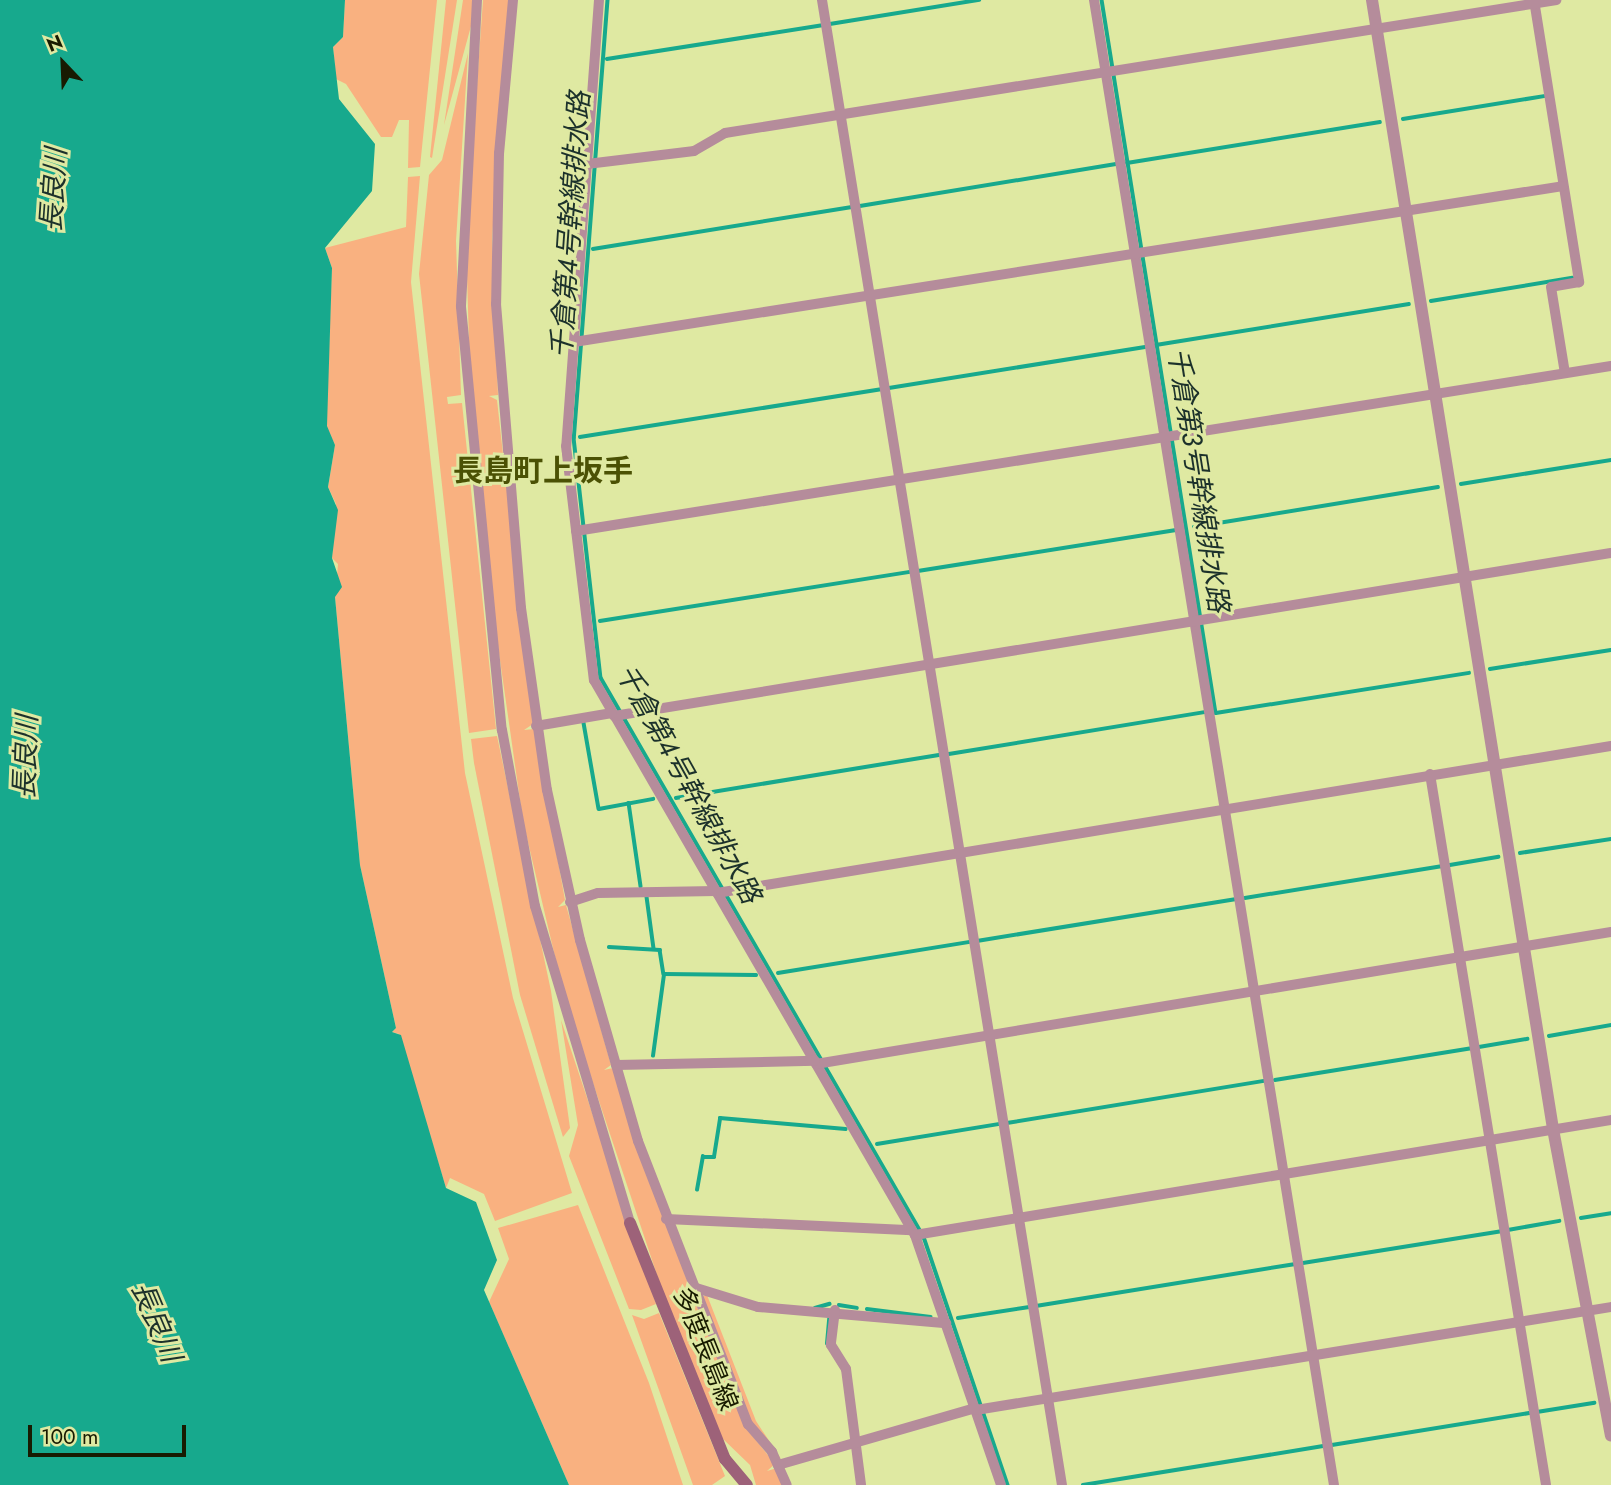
<!DOCTYPE html>
<meta charset="utf-8">
<style>
body{margin:0}
#map{position:relative;width:1611px;height:1485px;overflow:hidden;background:#dfe9a2;font-family:Jost,"Noto Sans JP",sans-serif}
div>[style]{position:absolute}
[style*='--x']{left:calc(var(--x)*1px);top:calc(var(--y)*1px);width:calc(var(--w)*1px);rotate:calc(var(--a)*1deg)}
.green>*{inset:0;background:#f9b180}
.water>*{inset:0;background:#17a98d}
.stream>*{height:3.5px;margin:-1.75px;padding:0 1.75px;transform-origin:1.75px;border-radius:1.75px;background:#17a98d}
.minor>*{height:10px;margin:-5px;padding:0 5px;transform-origin:5px;border-radius:5px;background:#b58c9b}
.tertiary>*{height:12px;margin:-6px;padding:0 6px;transform-origin:6px;border-radius:6px;background:#b58c9b}
.secondary>*{height:12px;margin:-6px;padding:0 6px;transform-origin:6px;border-radius:6px;background:#9d6279}
span{translate:-50% -50%;white-space:nowrap;text-align:center;line-height:1.15;-webkit-text-stroke:6px #dfe9a2;paint-order:stroke}
.street-label{font-size:26px;color:#181b01}
.water-label{font-size:28px;color:#1c312b;font-style:italic}
.quarter-label{font-size:30px;color:#4b5104;font-weight:700}
.north{position:absolute;left:28px;top:28px;width:70px;height:70px;-webkit-text-stroke:5px #dfe9a2;paint-order:stroke;rotate:337deg;font-size:19px;font-weight:700;line-height:28px;text-align:center;color:#181b01}
.north::after{content:'';display:block;margin:auto;width:24px;height:32px;background:#181b01;clip-path:polygon(50% 0,100% 100%,50% 72%,0 100%)}
.scale{position:absolute;left:28px;top:1425px;width:158px;height:32px;box-sizing:border-box;border:4px solid #181b01;border-top:0;padding-left:9px;font-size:21px;line-height:24px;white-space:nowrap;color:#181b01;-webkit-text-stroke:5px #dfe9a2;paint-order:stroke}
</style>
<div id="map">
<div class="green">
<div style="clip-path:polygon(345px 0,437px 0,420px 167px,408px 168px,409px 120px,399px 120px,392px 137px,381px 137px,346px 84px,336px 79px,333px 47px,343px 37px)"></div>
<div style="clip-path:polygon(446px 0,457px 0,432px 158px,430px 157px)"></div>
<div style="clip-path:polygon(463px 0,473px 0,471px 26px,444px 125px)"></div>
<div style="clip-path:polygon(483px 0,509px 0,492px 239px,498px 395px,489px 396px,497px 400px,533px 724px,524px 730px,534px 729px,565px 900px,558px 907px,566px 905px,611px 1065px,604px 1070px,613px 1068px,691px 1292px,682px 1296px,693px 1297px,746px 1428px,775px 1464px,767px 1471px,777px 1468px,785px 1485px,756px 1485px,750px 1465px,721px 1437px,666px 1302px,565px 999px,523px 821px,493px 611px,470px 377px,466px 241px)"></div>
<div style="clip-path:polygon(468px 53px,456px 241px,461px 395px,447px 397px,448px 404px,462px 403px,496px 729px,469px 733px,419px 274px,429px 175px,442px 160px)"></div>
<div style="clip-path:polygon(420px 176px,411px 282px,465px 773px,513px 998px,572px 1193px,495px 1221px,484px 1194px,450px 1178px,446px 1188px,399px 1034px,392px 1032px,396px 1028px,360px 865px,335px 597px,338px 564px,332px 558px,336px 504px,328px 487px,335px 445px,326px 426px,332px 268px,325px 248px,406px 227px,408px 177px)"></div>
<div style="clip-path:polygon(497px 736px,551px 991px,570px 1128px,563px 1137px,520px 995px,474px 763px,471px 739px)"></div>
<div style="clip-path:polygon(561px 1020px,656px 1304px,641px 1310px,629px 1309px,569px 1156px,578px 1125px)"></div>
<div style="clip-path:polygon(578px 1205px,649px 1383px,683px 1485px,569px 1485px,489px 1302px,509px 1259px,498px 1228px)"></div>
<div style="clip-path:polygon(707px 1295px,756px 1421px,781px 1459px,752px 1425px,701px 1297px)"></div>
<div style="clip-path:polygon(659px 1313px,725px 1476px,712px 1485px,693px 1485px,632px 1315px,644px 1319px)"></div>
</div>
<div class="water">
<div style="clip-path:polygon(0 0,345px 0,343px 37px,333px 47px,339px 99px,375px 144px,372px 191px,325px 248px,332px 268px,327px 426px,335px 445px,328px 487px,338px 510px,332px 558px,342px 587px,335px 597px,360px 865px,396px 1028px,392px 1032px,401px 1035px,446px 1188px,476px 1202px,497px 1260px,484px 1290px,569px 1485px,0 1485px)"></div>
</div>
<div class="stream">
<div style="--x:608;--y:0;--w:439;--a:94.4"></div>
<div style="--x:574;--y:438;--w:242;--a:83.6"></div>
<div style="--x:601;--y:678;--w:646;--a:59.98"></div>
<div style="--x:924;--y:1237;--w:262;--a:71.3"></div>
<div style="--x:1102;--y:0;--w:722;--a:80.92"></div>
<div style="--x:1216;--y:713;--w:256;--a:-9"></div>
<div style="--x:830;--y:24;--w:151;--a:-9.2"></div>
<div style="--x:607;--y:59;--w:219;--a:-8.9"></div>
<div style="--x:1403;--y:119;--w:144;--a:-9.2"></div>
<div style="--x:1127;--y:163;--w:256;--a:-9.2"></div>
<div style="--x:860;--y:206;--w:259;--a:-9.3"></div>
<div style="--x:593;--y:249;--w:262;--a:-9.2"></div>
<div style="--x:1431;--y:301;--w:143;--a:-9.3"></div>
<div style="--x:1156;--y:345;--w:256;--a:-9.2"></div>
<div style="--x:889;--y:388;--w:259;--a:-9.1"></div>
<div style="--x:580;--y:437;--w:306;--a:-9"></div>
<div style="--x:1461;--y:484;--w:152;--a:-9.1"></div>
<div style="--x:1194;--y:527;--w:247;--a:-9.3"></div>
<div style="--x:918;--y:571;--w:261;--a:-9"></div>
<div style="--x:600;--y:621;--w:315;--a:-9"></div>
<div style="--x:1490;--y:669;--w:122;--a:-8.9"></div>
<div style="--x:584;--y:723;--w:87;--a:80.1"></div>
<div style="--x:599;--y:809;--w:55;--a:-10.5"></div>
<div style="--x:949;--y:754;--w:260;--a:-9.3"></div>
<div style="--x:676;--y:798;--w:266;--a:-9.3"></div>
<div style="--x:629;--y:803;--w:84;--a:81.8"></div>
<div style="--x:1520;--y:853;--w:92;--a:-8.7"></div>
<div style="--x:1450;--y:865;--w:49;--a:-9.5"></div>
<div style="--x:647;--y:897;--w:52;--a:82.3"></div>
<div style="--x:1245;--y:898;--w:200;--a:-9.2"></div>
<div style="--x:977;--y:941;--w:261;--a:-9.2"></div>
<div style="--x:609;--y:947;--w:51;--a:3.4"></div>
<div style="--x:660;--y:950;--w:24;--a:81"></div>
<div style="--x:664;--y:974;--w:92;--a:0.6"></div>
<div style="--x:778;--y:973;--w:194;--a:-9.2"></div>
<div style="--x:1549;--y:1036;--w:63;--a:-10.1"></div>
<div style="--x:1479;--y:1047;--w:49;--a:-9.5"></div>
<div style="--x:653;--y:1056;--w:82;--a:-82.3"></div>
<div style="--x:1275;--y:1080;--w:200;--a:-9.2"></div>
<div style="--x:1007;--y:1123;--w:260;--a:-9.3"></div>
<div style="--x:877;--y:1144;--w:124;--a:-9.3"></div>
<div style="--x:697;--y:1190;--w:34;--a:-80"></div>
<div style="--x:703;--y:1157;--w:11;--a:0"></div>
<div style="--x:714;--y:1157;--w:39;--a:-81"></div>
<div style="--x:720;--y:1118;--w:126;--a:5"></div>
<div style="--x:1581;--y:1218;--w:30;--a:-9"></div>
<div style="--x:1508;--y:1230;--w:52;--a:-10"></div>
<div style="--x:1303;--y:1263;--w:202;--a:-9.1"></div>
<div style="--x:839;--y:1305;--w:18;--a:9"></div>
<div style="--x:1036;--y:1306;--w:261;--a:-9.2"></div>
<div style="--x:815;--y:1308;--w:15;--a:-16"></div>
<div style="--x:867;--y:1309;--w:64;--a:7.1"></div>
<div style="--x:958;--y:1318;--w:72;--a:-8.8"></div>
<div style="--x:827;--y:1344;--w:25;--a:-85"></div>
<div style="--x:1537;--y:1412;--w:58;--a:-9"></div>
<div style="--x:1332;--y:1445;--w:201;--a:-9.2"></div>
<div style="--x:1083;--y:1485;--w:243;--a:-9.2"></div>
</div>
<div class="minor">
<div style="--x:477;--y:0;--w:307;--a:93"></div>
<div style="--x:461;--y:307;--w:425;--a:84.5"></div>
<div style="--x:502;--y:730;--w:179;--a:79.4"></div>
<div style="--x:535;--y:906;--w:331;--a:73.3"></div>
<div style="--x:513;--y:0;--w:154;--a:95.2"></div>
<div style="--x:499;--y:153;--w:151;--a:91.1"></div>
<div style="--x:496;--y:304;--w:305;--a:85.3"></div>
<div style="--x:521;--y:608;--w:184;--a:81.9"></div>
<div style="--x:547;--y:790;--w:154;--a:77.6"></div>
<div style="--x:580;--y:940;--w:209;--a:73.9"></div>
<div style="--x:638;--y:1141;--w:304;--a:68.8"></div>
<div style="--x:748;--y:1424;--w:37;--a:49"></div>
<div style="--x:772;--y:1452;--w:36;--a:66"></div>
<div style="--x:599;--y:0;--w:447;--a:94.2"></div>
<div style="--x:566;--y:446;--w:236;--a:83.2"></div>
<div style="--x:594;--y:680;--w:641;--a:59.96"></div>
<div style="--x:915;--y:1235;--w:264;--a:71"></div>
<div style="--x:822;--y:0;--w:1504;--a:80.82"></div>
<div style="--x:1094;--y:0;--w:1504;--a:80.82"></div>
<div style="--x:1534;--y:0;--w:286;--a:80.9"></div>
<div style="--x:1579;--y:282;--w:28;--a:170"></div>
<div style="--x:1551;--y:287;--w:87;--a:80.8"></div>
<div style="--x:587;--y:164;--w:108;--a:-6.9"></div>
<div style="--x:694;--y:151;--w:36;--a:-30"></div>
<div style="--x:725;--y:133;--w:842;--a:-9.09"></div>
<div style="--x:574;--y:342;--w:1001;--a:-8.96"></div>
<div style="--x:576;--y:531;--w:1048;--a:-9.06"></div>
<div style="--x:614;--y:716;--w:1010;--a:-9.29"></div>
<div style="--x:536;--y:726;--w:77;--a:-9.7"></div>
<div style="--x:1430;--y:774;--w:720;--a:80.73"></div>
<div style="--x:717;--y:893;--w:906;--a:-9.34"></div>
<div style="--x:570;--y:902;--w:29;--a:-18"></div>
<div style="--x:598;--y:893;--w:118;--a:-1"></div>
<div style="--x:816;--y:1064;--w:806;--a:-9.43"></div>
<div style="--x:616;--y:1065;--w:199;--a:-1.2"></div>
<div style="--x:666;--y:1219;--w:246;--a:2.6"></div>
<div style="--x:915;--y:1235;--w:705;--a:-9.38"></div>
<div style="--x:693;--y:1287;--w:68;--a:17.1"></div>
<div style="--x:758;--y:1307;--w:189;--a:4.9"></div>
<div style="--x:835;--y:1310;--w:35;--a:97"></div>
<div style="--x:831;--y:1345;--w:28;--a:58"></div>
<div style="--x:846;--y:1369;--w:117;--a:82.6"></div>
<div style="--x:976;--y:1410;--w:643;--a:-9.21"></div>
<div style="--x:778;--y:1465;--w:205;--a:-16.1"></div>
</div>
<div class="tertiary">
<div style="--x:1372;--y:0;--w:1143;--a:80.89"></div>
<div style="--x:1553;--y:1129;--w:312;--a:79.3"></div>
</div>
<div class="secondary">
<div style="--x:630;--y:1223;--w:254;--a:68.1"></div>
<div style="--x:725;--y:1459;--w:34;--a:50"></div>
</div>
<div class="street-label">
<span style="left:705px;top:1349px;rotate:68deg">多度長島線</span>
</div>
<div class="water-label">
<span style="left:54px;top:190px;rotate:-86deg">長良川</span>
<span style="left:571px;top:225px;rotate:-86deg">千倉第4号幹線排水路</span>
<span style="left:1198px;top:480px;rotate:81deg">千倉第3号幹線排水路</span>
<span style="left:26px;top:757px;rotate:-88deg">長良川</span>
<span style="left:688px;top:784px;rotate:61deg">千倉第4号幹線排水路</span>
<span style="left:156px;top:1322px;rotate:67deg">長良川</span>
</div>
<div class="quarter-label">
<span style="left:543px;top:471px">長島町上坂手</span>
</div>
<div class="north">N</div>
<div class="scale">100 m</div>
</div>
